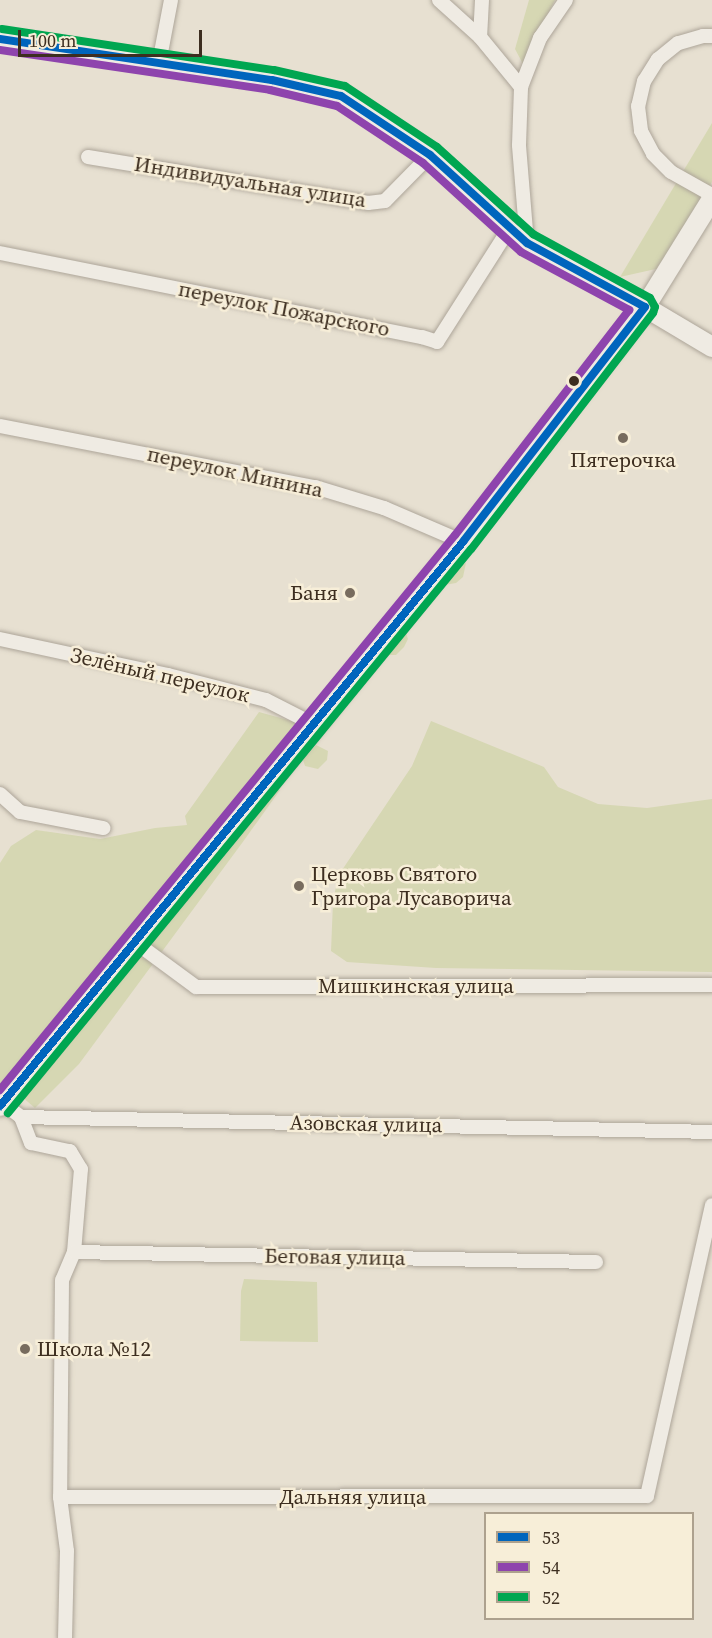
<!DOCTYPE html>
<meta charset="utf-8">
<style>
body{margin:0}
#map{position:relative;width:712px;height:1638px;overflow:hidden;background:#e7e0d1;font-family:"Source Serif 4",serif}
div>[style]{position:absolute}
[style*='--x']{left:calc(var(--x)*1px);top:calc(var(--y)*1px);width:calc(var(--w)*1px);rotate:calc(var(--a)*1deg)}
.green>*{inset:0;background:#d6d7b3}
.roads{filter:drop-shadow(0 0 2px #ada599) drop-shadow(0 0 2px #ada599)}
.minor>*{height:14px;margin:-7px;padding:0 7px;transform-origin:7px;border-radius:7px;background:#efebe3}
.tertiary>*{height:16px;margin:-8px;padding:0 8px;transform-origin:8px;border-radius:8px;background:#efebe3}
.secondary>*{height:20px;margin:-10px;padding:0 10px;transform-origin:10px;border-radius:10px;background:#efebe3}
.bus-1>*{height:8px;margin:-4px;padding:0 4px;transform-origin:4px;border-radius:4px;background:#0065bd}
.bus-2>*{height:8px;margin:-4px;padding:0 4px;transform-origin:4px;border-radius:4px;background:#8e44ad}
.bus-3>*{height:8px;margin:-4px;padding:0 4px;transform-origin:4px;border-radius:4px;background:#00a651}
.dots>*{width:16px;height:16px;translate:-50% -50%;box-sizing:border-box;border:3px solid #f7eed8;border-radius:50%}
span{translate:-50% -50%;white-space:nowrap;text-align:center;line-height:1.15;-webkit-text-stroke:5px #f7eed8;paint-order:stroke}
.street-label{font-size:21px;color:#3d2e20}
.poi-label{font-size:21px;color:#3d2e20}
.right{translate:-100% -50%;text-align:right}
.left{translate:0 -50%;text-align:left}
.legend{position:absolute;left:484px;top:1512px;width:210px;height:108px;box-sizing:border-box;background:#f7eed8;border:2px solid #ada18e;margin:0;padding:8px 10px;list-style:none;font-size:18px;color:#3d2e20}
.legend li{display:flex;align-items:center;gap:12px;height:30px}
.legend b{width:30px;border:2px solid #ada18e}
.scale{position:absolute;left:18px;top:30px;width:184px;height:27px;box-sizing:border-box;border:3px solid #3d2e20;border-top:0;padding-left:8px;font-size:18px;line-height:21px;white-space:nowrap;color:#3d2e20;-webkit-text-stroke:4px #f7eed8;paint-order:stroke}
</style>
<div id="map">
<div class="green">
<div style="clip-path:polygon(529px 0,555px 0,523px 64px,515px 49px)"></div>
<div style="clip-path:polygon(712px 123px,712px 182px,660px 268px,620px 277px)"></div>
<div style="clip-path:polygon(466px 563px,463px 577px,456px 583px,444px 585px,457px 567px)"></div>
<div style="clip-path:polygon(405px 630px,408px 639px,404px 647px,396px 655px,385px 655px)"></div>
<div style="clip-path:polygon(259px 712px,295px 722px,303px 731px,0 1099px,0 863px,11px 846px,36px 830px,100px 839px,155px 828px,187px 825px,185px 816px)"></div>
<div style="clip-path:polygon(431px 721px,544px 767px,558px 787px,598px 804px,647px 808px,712px 799px,712px 972px,436px 968px,347px 962px,331px 951px,333px 902px,338px 876px,412px 766px)"></div>
<div style="clip-path:polygon(316px 745px,328px 751px,327px 760px,318px 769px,305px 766px,303px 760px)"></div>
<div style="clip-path:polygon(272px 787px,280px 790px,245px 839px,79px 1064px,35px 1108px,21px 1096px)"></div>
<div style="clip-path:polygon(244px 1279px,317px 1282px,318px 1342px,240px 1341px,241px 1291px)"></div>
</div>
<div class="roads">
<div class="minor">
<div style="--x:439;--y:0;--w:55;--a:42.1"></div>
<div style="--x:482;--y:0;--w:37;--a:93"></div>
<div style="--x:480;--y:37;--w:65;--a:50.6"></div>
<div style="--x:712;--y:36;--w:9;--a:180"></div>
<div style="--x:703;--y:36;--w:26;--a:164"></div>
<div style="--x:678;--y:43;--w:26;--a:141"></div>
<div style="--x:658;--y:59;--w:26;--a:122"></div>
<div style="--x:644;--y:81;--w:26;--a:103"></div>
<div style="--x:638;--y:106;--w:25;--a:83"></div>
<div style="--x:641;--y:131;--w:26;--a:62"></div>
<div style="--x:653;--y:154;--w:25;--a:45"></div>
<div style="--x:671;--y:172;--w:47;--a:29.3"></div>
<div style="--x:159;--y:63;--w:64;--a:-79.2"></div>
<div style="--x:88;--y:157;--w:284;--a:9.3"></div>
<div style="--x:368;--y:203;--w:17;--a:-7"></div>
<div style="--x:385;--y:201;--w:64;--a:-45.6"></div>
<div style="--x:527;--y:243;--w:98;--a:-94.7"></div>
<div style="--x:519;--y:145;--w:58;--a:-88"></div>
<div style="--x:521;--y:87;--w:53;--a:-68.8"></div>
<div style="--x:540;--y:38;--w:46;--a:-55.6"></div>
<div style="--x:0;--y:253;--w:430;--a:11.3"></div>
<div style="--x:422;--y:337;--w:16;--a:18"></div>
<div style="--x:437;--y:342;--w:134;--a:-57.5"></div>
<div style="--x:0;--y:426;--w:321;--a:11"></div>
<div style="--x:315;--y:487;--w:72;--a:16.9"></div>
<div style="--x:384;--y:508;--w:86;--a:23.3"></div>
<div style="--x:0;--y:639;--w:172;--a:12.1"></div>
<div style="--x:168;--y:675;--w:101;--a:14.3"></div>
<div style="--x:266;--y:700;--w:55;--a:27"></div>
<div style="--x:0;--y:794;--w:27;--a:42"></div>
<div style="--x:20;--y:812;--w:85;--a:10.9"></div>
<div style="--x:135;--y:942;--w:76;--a:36.4"></div>
<div style="--x:196;--y:987;--w:516;--a:-0.22"></div>
<div style="--x:2;--y:1103;--w:24;--a:36"></div>
<div style="--x:21;--y:1117;--w:28;--a:69"></div>
<div style="--x:31;--y:1143;--w:40;--a:12"></div>
<div style="--x:70;--y:1151;--w:21;--a:59"></div>
<div style="--x:81;--y:1169;--w:83;--a:94.8"></div>
<div style="--x:74;--y:1252;--w:30;--a:113"></div>
<div style="--x:62;--y:1280;--w:217;--a:90.5"></div>
<div style="--x:60;--y:1497;--w:54;--a:82.6"></div>
<div style="--x:67;--y:1551;--w:87;--a:91.3"></div>
<div style="--x:21;--y:1117;--w:691;--a:1.24"></div>
<div style="--x:74;--y:1252;--w:522;--a:1.1"></div>
<div style="--x:60;--y:1497;--w:587;--a:-0.1"></div>
<div style="--x:647;--y:1496;--w:298;--a:-77.4"></div>
</div>
<div class="tertiary">
<div style="--x:0;--y:39;--w:275;--a:8.6"></div>
<div style="--x:272;--y:80;--w:71;--a:13.1"></div>
<div style="--x:341;--y:96;--w:107;--a:33.5"></div>
<div style="--x:430;--y:155;--w:108;--a:43.1"></div>
<div style="--x:509;--y:229;--w:23;--a:38"></div>
<div style="--x:527;--y:243;--w:134;--a:28.5"></div>
</div>
<div class="secondary">
<div style="--x:645;--y:307;--w:78;--a:30.8"></div>
<div style="--x:0;--y:1106;--w:482;--a:-50.4"></div>
<div style="--x:307;--y:735;--w:248;--a:-51.1"></div>
<div style="--x:463;--y:542;--w:297;--a:-52.2"></div>
<div style="--x:645;--y:307;--w:127;--a:-58.2"></div>
</div>
</div>
<div class="bus-1">
<div style="--x:0;--y:39;--w:275;--a:8.6"></div>
<div style="--x:272;--y:80;--w:71;--a:13.1"></div>
<div style="--x:341;--y:96;--w:107;--a:33.5"></div>
<div style="--x:430;--y:155;--w:131;--a:42.2"></div>
<div style="--x:527;--y:243;--w:134;--a:28.5"></div>
<div style="--x:645;--y:307;--w:297;--a:127.8"></div>
<div style="--x:463;--y:542;--w:730;--a:129.38"></div>
</div>
<div class="bus-2">
<div style="--x:0;--y:50;--w:273;--a:8.4"></div>
<div style="--x:270;--y:90;--w:69;--a:13.4"></div>
<div style="--x:337;--y:106;--w:103;--a:33.5"></div>
<div style="--x:423;--y:163;--w:132;--a:42.2"></div>
<div style="--x:521;--y:252;--w:123;--a:28.2"></div>
<div style="--x:629;--y:310;--w:284;--a:127.7"></div>
<div style="--x:455;--y:535;--w:718;--a:129.35"></div>
</div>
<div class="bus-3">
<div style="--x:2;--y:29;--w:275;--a:8.6"></div>
<div style="--x:274;--y:70;--w:73;--a:12.7"></div>
<div style="--x:345;--y:86;--w:110;--a:33.5"></div>
<div style="--x:437;--y:147;--w:130;--a:42.2"></div>
<div style="--x:533;--y:234;--w:133;--a:28.7"></div>
<div style="--x:650;--y:298;--w:10;--a:61"></div>
<div style="--x:655;--y:307;--w:6;--a:108"></div>
<div style="--x:653;--y:313;--w:298;--a:127.6"></div>
<div style="--x:471;--y:549;--w:730;--a:129.38"></div>
</div>
<div class="dots">
<div style="left:574px;top:381px;background:#3d2e20"></div>
<div style="left:623px;top:438px;background:#786c5e"></div>
<div style="left:350px;top:593px;background:#786c5e"></div>
<div style="left:299px;top:886px;background:#786c5e"></div>
<div style="left:25px;top:1349px;background:#786c5e"></div>
</div>
<div class="street-label">
<span style="left:250px;top:182px;rotate:9deg">Индивидуальная улица</span>
<span style="left:284px;top:309px;rotate:11deg">переулок Пожарского</span>
<span style="left:235px;top:472px;rotate:12deg">переулок Минина</span>
<span style="left:160px;top:675px;rotate:13deg">Зелёный переулок</span>
<span style="left:416px;top:986px">Мишкинская улица</span>
<span style="left:366px;top:1124px;rotate:1deg">Азовская улица</span>
<span style="left:335px;top:1257px;rotate:1deg">Беговая улица</span>
<span style="left:353px;top:1497px">Дальняя улица</span>
</div>
<div class="poi-label">
<span style="left:623px;top:460px">Пятерочка</span>
<span class="right" style="left:338px;top:593px">Баня</span>
<span class="left" style="left:311px;top:886px">Церковь Святого<br>Григора Лусаворича</span>
<span class="left" style="left:37px;top:1349px">Школа №12</span>
</div>
<ul class="legend">
<li><b style="height:8px;background:#0065bd"></b>53</li>
<li><b style="height:8px;background:#8e44ad"></b>54</li>
<li><b style="height:8px;background:#00a651"></b>52</li>
</ul>
<div class="scale">100 m</div>
</div>
